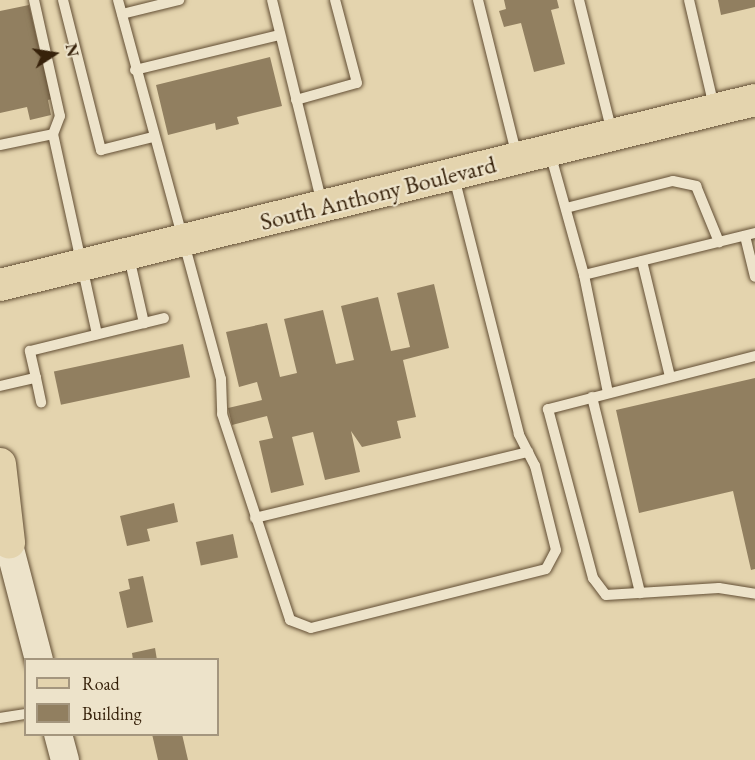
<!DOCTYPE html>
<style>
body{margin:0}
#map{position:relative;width:755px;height:760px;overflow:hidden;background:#e4d4ae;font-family:"EB Garamond",serif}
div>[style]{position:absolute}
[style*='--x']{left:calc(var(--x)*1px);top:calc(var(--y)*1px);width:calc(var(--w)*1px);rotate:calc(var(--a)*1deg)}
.building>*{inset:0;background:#917f60;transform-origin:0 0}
.roads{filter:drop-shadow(0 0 2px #624e34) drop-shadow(0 0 2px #624e34)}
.service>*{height:10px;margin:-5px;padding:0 5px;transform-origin:5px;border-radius:5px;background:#ede3ca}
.secondary>*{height:28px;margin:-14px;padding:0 14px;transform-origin:14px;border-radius:14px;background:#ede3ca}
.primary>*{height:32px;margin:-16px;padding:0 16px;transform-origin:16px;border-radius:16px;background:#e4d4ae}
span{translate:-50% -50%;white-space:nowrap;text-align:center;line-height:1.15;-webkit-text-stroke:4.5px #ede3ca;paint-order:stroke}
.street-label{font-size:24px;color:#37220b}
.legend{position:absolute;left:24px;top:658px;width:195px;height:78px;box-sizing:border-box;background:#ede3ca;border:2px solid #a4967e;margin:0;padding:8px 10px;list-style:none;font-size:18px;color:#37220b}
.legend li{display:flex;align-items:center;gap:12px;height:30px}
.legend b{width:30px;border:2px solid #a4967e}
.north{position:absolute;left:24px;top:24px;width:60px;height:60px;-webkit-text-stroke:4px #ede3ca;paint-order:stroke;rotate:78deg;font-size:16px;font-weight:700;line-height:24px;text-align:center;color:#37220b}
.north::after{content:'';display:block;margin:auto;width:21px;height:27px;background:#37220b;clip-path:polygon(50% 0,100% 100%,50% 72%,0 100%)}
</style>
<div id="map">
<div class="building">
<div style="clip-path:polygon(504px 0,557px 0,559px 8px,551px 10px,565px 64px,534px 72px,521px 23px,504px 27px,499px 11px,506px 9px)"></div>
<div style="clip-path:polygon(718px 0,755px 0,755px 7px,721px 15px)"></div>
<div style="clip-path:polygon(29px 5px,51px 99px,48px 100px,51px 115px,30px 120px,27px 107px,0 113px,0 11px)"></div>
<div style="clip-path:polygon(270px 57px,282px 106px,237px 117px,239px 124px,216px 130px,215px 123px,168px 135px,156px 85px)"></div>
<div style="clip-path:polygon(434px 284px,449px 348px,403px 360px,416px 417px,397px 421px,401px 438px,362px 447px,351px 431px,360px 472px,325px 480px,313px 432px,292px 437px,304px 485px,271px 493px,259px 441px,273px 438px,267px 416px,232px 425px,228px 408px,262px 400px,257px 382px,239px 387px,226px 332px,267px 323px,280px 377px,297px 373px,284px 319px,323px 310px,336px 364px,354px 360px,341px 306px,378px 297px,391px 351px,410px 347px,397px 293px)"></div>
<div style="left:183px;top:344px;width:34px;height:132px;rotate:78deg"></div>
<div style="clip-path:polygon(755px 378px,755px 569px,751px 570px,733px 491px,639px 513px,616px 410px)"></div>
<div style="clip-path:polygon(174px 503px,178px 522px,147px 529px,150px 541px,127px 546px,120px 516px)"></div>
<div style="left:233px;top:534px;width:24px;height:38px;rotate:78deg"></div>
<div style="clip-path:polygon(143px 576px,153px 622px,127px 628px,119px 592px,130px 589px,128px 579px)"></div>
<div style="clip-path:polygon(155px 648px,157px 660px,133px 660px,132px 653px)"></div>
<div style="clip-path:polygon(152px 734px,182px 734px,188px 760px,158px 760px)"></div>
</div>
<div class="roads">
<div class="service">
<div style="--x:34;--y:0;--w:119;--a:77.4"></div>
<div style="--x:60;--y:116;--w:19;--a:111"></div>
<div style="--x:63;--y:0;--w:155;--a:75.8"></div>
<div style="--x:101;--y:150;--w:54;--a:-14"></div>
<div style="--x:118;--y:0;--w:393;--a:74.8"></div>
<div style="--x:221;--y:379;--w:35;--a:88"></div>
<div style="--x:222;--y:414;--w:217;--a:71.7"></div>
<div style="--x:290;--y:620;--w:22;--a:21"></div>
<div style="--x:311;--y:628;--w:242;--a:-14.1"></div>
<div style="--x:546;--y:569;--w:21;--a:-62"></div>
<div style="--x:556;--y:550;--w:87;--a:-104"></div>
<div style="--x:535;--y:466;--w:36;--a:-117"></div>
<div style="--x:519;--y:434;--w:265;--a:-104.2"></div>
<div style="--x:272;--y:0;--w:210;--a:76.2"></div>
<div style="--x:478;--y:0;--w:162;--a:76"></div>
<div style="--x:579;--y:0;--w:136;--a:76"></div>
<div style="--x:689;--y:0;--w:110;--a:76.8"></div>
<div style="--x:122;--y:14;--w:59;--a:-13.8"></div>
<div style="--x:135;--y:70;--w:149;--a:-13.6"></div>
<div style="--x:296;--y:100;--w:63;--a:-15.6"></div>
<div style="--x:357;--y:83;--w:86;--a:-104.8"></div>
<div style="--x:0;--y:145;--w:54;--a:-11.7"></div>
<div style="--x:53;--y:134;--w:205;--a:77.6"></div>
<div style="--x:550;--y:153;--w:127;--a:74.4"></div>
<div style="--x:584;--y:275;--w:176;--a:-13.8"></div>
<div style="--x:566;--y:208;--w:110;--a:-14.2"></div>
<div style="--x:673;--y:181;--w:24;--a:12"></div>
<div style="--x:696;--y:186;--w:61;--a:67.7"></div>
<div style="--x:745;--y:236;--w:42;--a:76.3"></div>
<div style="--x:129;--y:257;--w:68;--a:77.2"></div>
<div style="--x:642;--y:261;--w:119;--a:76.4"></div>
<div style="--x:584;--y:275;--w:120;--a:78.5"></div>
<div style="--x:755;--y:356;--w:214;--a:165.6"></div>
<div style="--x:548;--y:409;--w:175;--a:75.1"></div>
<div style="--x:593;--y:578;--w:21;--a:53"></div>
<div style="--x:606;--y:595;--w:113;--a:-3.5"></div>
<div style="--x:719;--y:588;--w:36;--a:9"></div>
<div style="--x:36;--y:378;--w:25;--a:78"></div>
<div style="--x:0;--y:386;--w:37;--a:-13"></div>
<div style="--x:36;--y:378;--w:28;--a:-103"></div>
<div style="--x:30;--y:351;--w:138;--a:-13.8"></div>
<div style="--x:592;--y:397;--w:202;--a:76.2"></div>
<div style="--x:255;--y:518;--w:281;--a:-13.6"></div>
<div style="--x:0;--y:718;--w:26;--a:-9"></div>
</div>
<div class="secondary">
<div style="--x:2;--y:518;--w:147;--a:75.4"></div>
<div style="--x:58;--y:734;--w:27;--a:75"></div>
</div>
<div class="primary">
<div style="--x:0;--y:285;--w:777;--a:-13.77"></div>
<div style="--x:0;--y:464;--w:79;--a:83.4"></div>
</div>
</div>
<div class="street-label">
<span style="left:378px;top:193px;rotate:-14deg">South Anthony Boulevard</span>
</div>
<ul class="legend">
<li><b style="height:8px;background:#e4d4ae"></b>Road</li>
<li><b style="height:16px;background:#917f60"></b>Building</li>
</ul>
<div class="north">N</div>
</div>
